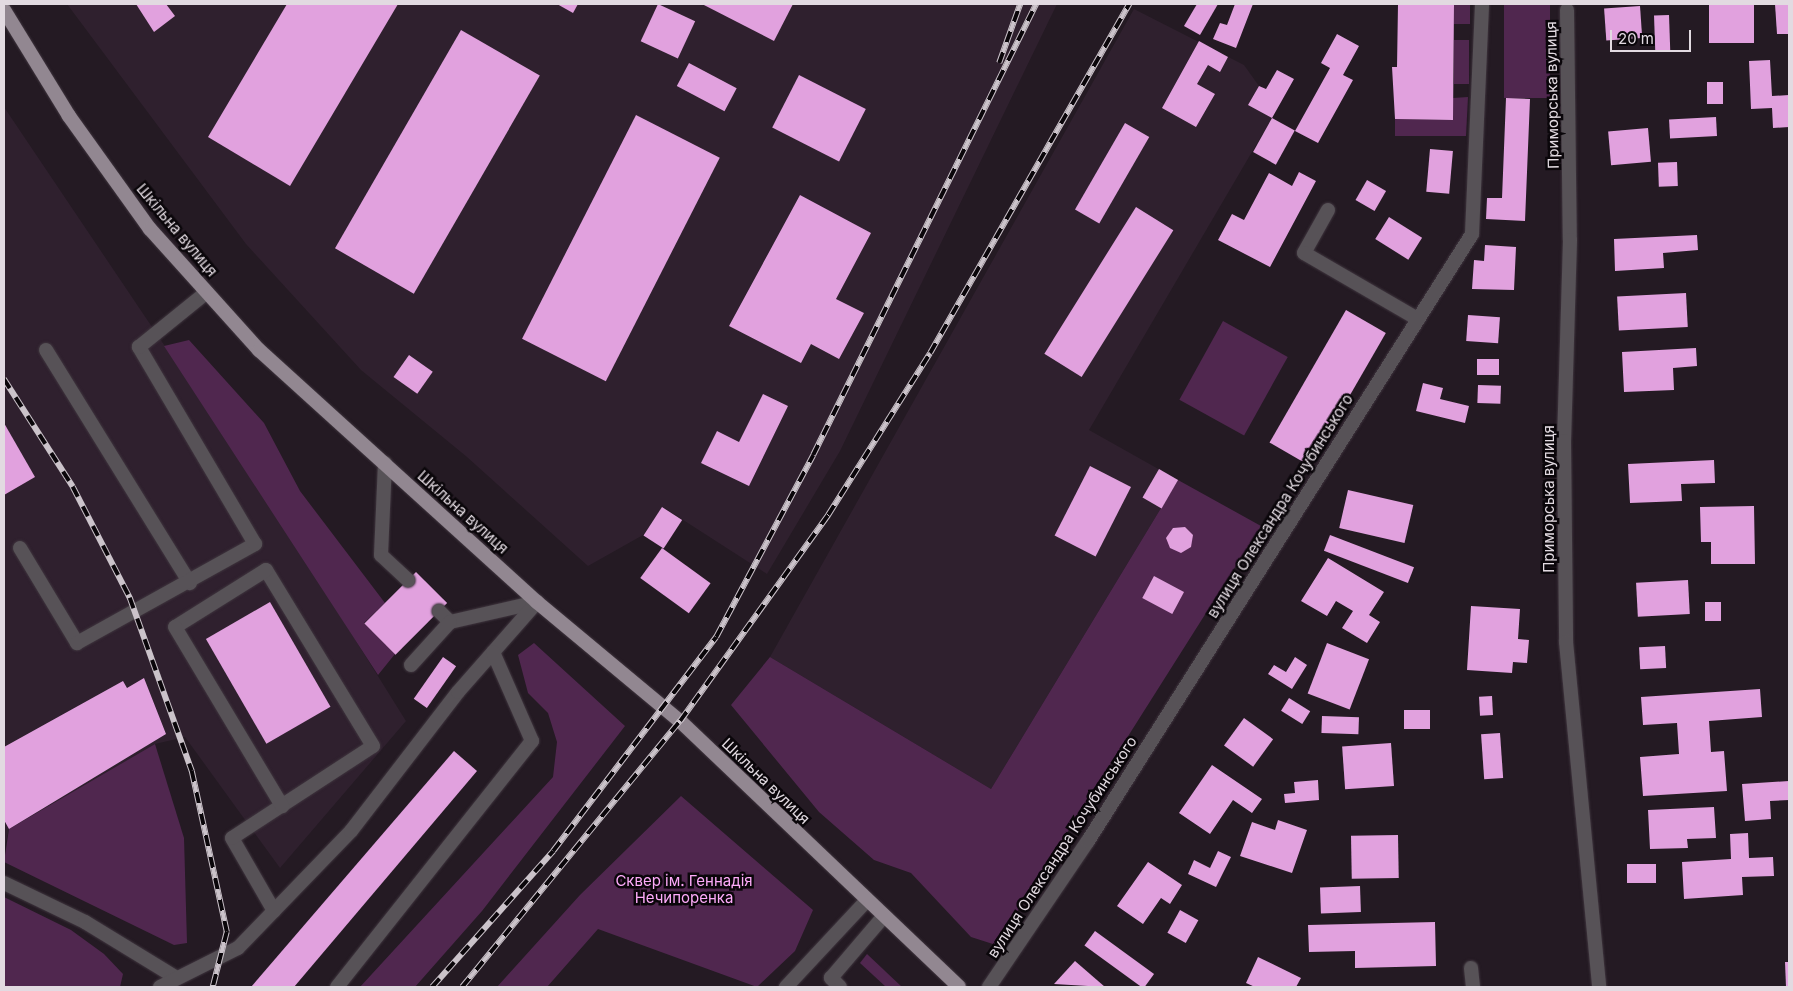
<!DOCTYPE html>
<meta charset="utf-8">
<style>
body{margin:0}
#map{position:relative;width:1793px;height:991px;overflow:hidden;background:#241a23;font-family:Inter,sans-serif}
div>[style]{position:absolute}
[style*='--x']{left:calc(var(--x)*1px);top:calc(var(--y)*1px);width:calc(var(--w)*1px);rotate:calc(var(--a)*1deg)}
.built>*{inset:0;background:#2f202e}
.green>*{inset:0;background:#50274f;transform-origin:0 0}
.building>*{inset:0;background:#e1a1de;transform-origin:0 0}
.roads{filter:drop-shadow(0 0 1px #3f353e) drop-shadow(0 0 1px #3f353e)}
.service>*{height:14px;margin:-7px;padding:0 7px;transform-origin:7px;border-radius:7px;background:#575257}
.minor>*{height:14px;margin:-7px;padding:0 7px;transform-origin:7px;border-radius:7px;background:#575257}
.primary>*{height:14px;margin:-7px;padding:0 7px;transform-origin:7px;border-radius:7px;background:#928791}
.rail>*{height:5.5px;margin-top:-2.75px;transform-origin:0;background:repeating-linear-gradient(90deg,#0a060a 0 11px,#cbc3ca 0 22px);box-sizing:border-box;border-block:1px solid #cbc3ca}
span{translate:-50% -50%;white-space:nowrap;text-align:center;line-height:1.15;-webkit-text-stroke:5px #0a060a;paint-order:stroke}
.street-label{font-size:15px;color:#e2dae1}
.park-label{font-size:15px;color:#feabfa}
.frame{position:absolute;inset:0;border:5px solid #e2dae1;pointer-events:none}
.scale{position:absolute;left:1610px;top:30px;width:81px;height:22px;box-sizing:border-box;border:2px solid #e2dae1;border-top:0;padding-left:6px;font-size:15px;line-height:18px;white-space:nowrap;color:#e2dae1;-webkit-text-stroke:4px #0a060a;paint-order:stroke}
</style>
<div id="map">
<div class="built">
<div style="clip-path:polygon(67px 4px,1057px 4px,840px 451px,767px 574px,663px 507px,643px 535px,588px 566px,467px 457px,361px 370px,246px 244px)"></div>
<div style="clip-path:polygon(1134px 9px,1244px 65px,1259px 86px,1283px 99px,1089px 430px,1178px 480px,991px 789px,770px 657px)"></div>
<div style="clip-path:polygon(4px 107px,263px 492px,406px 721px,280px 868px,185px 737px,155px 744px,9px 829px,4px 850px)"></div>
</div>
<div class="green">
<div style="left:1454px;top:4px;width:16px;height:20px"></div>
<div style="left:1504px;top:4px;width:46px;height:94px"></div>
<div style="left:1469px;top:40px;width:44px;height:15px;rotate:90deg"></div>
<div style="clip-path:polygon(1468px 97px,1466px 136px,1395px 136px,1395px 119px,1452px 120px,1453px 98px)"></div>
<div style="left:1223px;top:321px;width:74px;height:90px;rotate:29deg"></div>
<div style="clip-path:polygon(189px 340px,264px 423px,300px 491px,385px 603px,364px 623px,395px 654px,378px 675px,164px 346px)"></div>
<div style="clip-path:polygon(1178px 480px,1261px 526px,996px 945px,971px 937px,911px 873px,874px 860px,819px 812px,731px 705px,770px 657px,991px 789px)"></div>
<div style="clip-path:polygon(534px 643px,625px 726px,482px 911px,415px 987px,360px 987px,553px 777px,557px 742px,548px 713px,528px 693px,518px 655px)"></div>
<div style="clip-path:polygon(155px 744px,184px 838px,187px 943px,174px 945px,4px 862px,9px 829px)"></div>
<div style="clip-path:polygon(681px 796px,813px 910px,795px 951px,757px 987px,598px 929px,547px 987px,497px 987px,580px 895px)"></div>
<div style="clip-path:polygon(4px 897px,71px 930px,104px 954px,123px 974px,120px 987px,4px 987px)"></div>
<div style="clip-path:polygon(867px 954px,902px 987px,886px 987px,860px 963px)"></div>
</div>
<div class="building">
<div style="clip-path:polygon(136px 4px,166px 4px,175px 16px,154px 32px)"></div>
<div style="clip-path:polygon(287px 4px,398px 4px,290px 186px,208px 137px)"></div>
<div style="clip-path:polygon(557px 4px,578px 4px,573px 13px)"></div>
<div style="left:658px;top:4px;width:41px;height:41px;rotate:25deg"></div>
<div style="clip-path:polygon(702px 4px,793px 4px,774px 41px)"></div>
<div style="clip-path:polygon(1197px 4px,1218px 4px,1200px 35px,1184px 26px)"></div>
<div style="clip-path:polygon(1235px 4px,1253px 4px,1236px 48px,1213px 39px,1220px 23px,1227px 25px)"></div>
<div style="clip-path:polygon(1398px 4px,1454px 4px,1453px 120px,1395px 119px,1392px 67px,1397px 67px)"></div>
<div style="left:1709px;top:4px;width:45px;height:39px"></div>
<div style="clip-path:polygon(1775px 4px,1789px 4px,1789px 34px,1777px 34px)"></div>
<div style="left:1640px;top:6px;width:32px;height:36px;rotate:86deg"></div>
<div style="left:1669px;top:15px;width:35px;height:15px;rotate:88deg"></div>
<div style="left:461px;top:30px;width:91px;height:252px;rotate:30deg"></div>
<div style="clip-path:polygon(1337px 34px,1359px 46px,1343px 75px,1353px 80px,1318px 143px,1295px 131px,1330px 68px,1321px 63px)"></div>
<div style="clip-path:polygon(1199px 41px,1228px 57px,1220px 72px,1208px 65px,1197px 84px,1215px 94px,1196px 127px,1162px 108px)"></div>
<div style="clip-path:polygon(1770px 60px,1772px 96px,1789px 95px,1789px 127px,1773px 128px,1772px 108px,1751px 109px,1749px 61px)"></div>
<div style="left:689px;top:63px;width:54px;height:26px;rotate:28deg"></div>
<div style="clip-path:polygon(1277px 70px,1294px 79px,1272px 118px,1248px 105px,1259px 86px,1266px 89px)"></div>
<div style="left:799px;top:75px;width:75px;height:59px;rotate:27deg"></div>
<div style="left:1707px;top:82px;width:16px;height:22px"></div>
<div style="clip-path:polygon(1506px 98px,1530px 99px,1525px 221px,1486px 219px,1487px 198px,1502px 198px)"></div>
<div style="left:636px;top:115px;width:94px;height:251px;rotate:27deg"></div>
<div style="left:1716px;top:117px;width:19px;height:47px;rotate:87deg"></div>
<div style="left:1272px;top:118px;width:26px;height:39px;rotate:29deg"></div>
<div style="left:1125px;top:123px;width:28px;height:100px;rotate:30deg"></div>
<div style="left:1648px;top:128px;width:34px;height:40px;rotate:85deg"></div>
<div style="left:1430px;top:149px;width:23px;height:43px;rotate:5deg"></div>
<div style="left:1677px;top:162px;width:24px;height:19px;rotate:88deg"></div>
<div style="clip-path:polygon(1299px 172px,1316px 181px,1270px 267px,1218px 240px,1232px 214px,1244px 220px,1269px 173px,1292px 186px)"></div>
<div style="left:1367px;top:180px;width:22px;height:23px;rotate:30deg"></div>
<div style="clip-path:polygon(800px 195px,871px 233px,836px 299px,864px 313px,839px 359px,811px 344px,801px 363px,729px 326px)"></div>
<div style="left:1136px;top:207px;width:44px;height:173px;rotate:32deg"></div>
<div style="left:1389px;top:217px;width:39px;height:26px;rotate:32deg"></div>
<div style="clip-path:polygon(1697px 235px,1698px 250px,1663px 253px,1664px 268px,1615px 271px,1614px 239px)"></div>
<div style="clip-path:polygon(1485px 245px,1516px 247px,1514px 290px,1472px 289px,1474px 260px,1484px 261px)"></div>
<div style="left:1686px;top:293px;width:34px;height:69px;rotate:87deg"></div>
<div style="left:1346px;top:310px;width:46px;height:153px;rotate:30deg"></div>
<div style="left:1468px;top:315px;width:32px;height:26px;rotate:4deg"></div>
<div style="clip-path:polygon(1696px 348px,1697px 366px,1673px 368px,1674px 390px,1624px 392px,1622px 352px)"></div>
<div style="left:409px;top:355px;width:29px;height:27px;rotate:35deg"></div>
<div style="left:1477px;top:359px;width:22px;height:16px"></div>
<div style="clip-path:polygon(1423px 383px,1443px 388px,1440px 399px,1469px 406px,1465px 423px,1416px 411px)"></div>
<div style="left:1478px;top:385px;width:23px;height:18px;rotate:2deg"></div>
<div style="clip-path:polygon(763px 394px,788px 406px,749px 486px,701px 463px,717px 431px,739px 442px)"></div>
<div style="clip-path:polygon(4px 423px,35px 477px,4px 495px)"></div>
<div style="clip-path:polygon(1714px 460px,1715px 483px,1681px 484px,1682px 501px,1630px 503px,1628px 464px)"></div>
<div style="left:1090px;top:466px;width:46px;height:78px;rotate:27deg"></div>
<div style="left:1159px;top:469px;width:22px;height:33px;rotate:30deg"></div>
<div style="left:1348px;top:490px;width:67px;height:39px;rotate:13deg"></div>
<div style="clip-path:polygon(1754px 506px,1755px 564px,1711px 564px,1711px 542px,1701px 542px,1700px 507px)"></div>
<div style="left:662px;top:507px;width:24px;height:34px;rotate:33deg"></div>
<div style="clip-path:polygon(1185px 527px,1193px 535px,1191px 547px,1181px 553px,1170px 548px,1166px 538px,1173px 528px)"></div>
<div style="left:1330px;top:535px;width:90px;height:17px;rotate:21deg"></div>
<div style="left:662px;top:548px;width:60px;height:37px;rotate:36deg"></div>
<div style="clip-path:polygon(1328px 558px,1384px 592px,1369px 615px,1380px 622px,1367px 643px,1342px 628px,1353px 611px,1336px 601px,1327px 616px,1301px 601px)"></div>
<div style="left:416px;top:572px;width:44px;height:73px;rotate:45deg"></div>
<div style="left:1154px;top:576px;width:34px;height:25px;rotate:28deg"></div>
<div style="left:1688px;top:580px;width:34px;height:52px;rotate:87deg"></div>
<div style="left:270px;top:602px;width:121px;height:74px;rotate:60deg"></div>
<div style="left:1705px;top:602px;width:16px;height:19px"></div>
<div style="clip-path:polygon(1471px 606px,1520px 609px,1518px 639px,1529px 640px,1527px 663px,1513px 662px,1512px 673px,1467px 670px)"></div>
<div style="left:1327px;top:643px;width:45px;height:54px;rotate:21deg"></div>
<div style="left:1665px;top:646px;width:22px;height:26px;rotate:87deg"></div>
<div style="left:443px;top:657px;width:16px;height:51px;rotate:35deg"></div>
<div style="clip-path:polygon(1295px 657px,1307px 665px,1292px 689px,1268px 674px,1274px 665px,1286px 672px)"></div>
<div style="clip-path:polygon(144px 678px,166px 734px,9px 829px,4px 820px,4px 747px,123px 681px,127px 688px)"></div>
<div style="clip-path:polygon(1760px 689px,1762px 717px,1709px 721px,1711px 752px,1724px 751px,1727px 791px,1643px 796px,1640px 757px,1679px 754px,1677px 723px,1643px 725px,1641px 697px)"></div>
<div style="left:1492px;top:696px;width:19px;height:13px;rotate:87deg"></div>
<div style="left:1289px;top:698px;width:25px;height:15px;rotate:32deg"></div>
<div style="left:1404px;top:710px;width:26px;height:19px"></div>
<div style="left:1322px;top:716px;width:37px;height:17px;rotate:2deg"></div>
<div style="left:1244px;top:718px;width:36px;height:34px;rotate:36deg"></div>
<div style="left:1500px;top:733px;width:45px;height:19px;rotate:86deg"></div>
<div style="left:1391px;top:743px;width:43px;height:49px;rotate:86deg"></div>
<div style="clip-path:polygon(454px 751px,477px 771px,294px 987px,251px 987px)"></div>
<div style="clip-path:polygon(1212px 765px,1262px 799px,1252px 813px,1233px 800px,1210px 834px,1179px 813px)"></div>
<div style="clip-path:polygon(1318px 780px,1319px 800px,1285px 803px,1284px 794px,1295px 793px,1294px 782px)"></div>
<div style="clip-path:polygon(1789px 781px,1789px 800px,1770px 801px,1771px 819px,1745px 821px,1742px 784px)"></div>
<div style="clip-path:polygon(1714px 807px,1716px 838px,1687px 839px,1688px 848px,1650px 849px,1648px 810px)"></div>
<div style="clip-path:polygon(1278px 820px,1307px 830px,1292px 873px,1240px 856px,1252px 822px,1275px 830px)"></div>
<div style="clip-path:polygon(1748px 833px,1749px 858px,1773px 857px,1774px 876px,1742px 877px,1743px 895px,1684px 899px,1682px 862px,1731px 859px,1730px 834px)"></div>
<div style="left:1398px;top:835px;width:43px;height:47px;rotate:89deg"></div>
<div style="clip-path:polygon(1218px 851px,1231px 857px,1216px 887px,1188px 874px,1194px 860px,1210px 868px)"></div>
<div style="clip-path:polygon(1148px 862px,1182px 885px,1170px 904px,1161px 898px,1143px 924px,1117px 906px)"></div>
<div style="left:1656px;top:864px;width:19px;height:29px;rotate:90deg"></div>
<div style="left:1360px;top:886px;width:26px;height:40px;rotate:88deg"></div>
<div style="left:1180px;top:910px;width:21px;height:26px;rotate:29deg"></div>
<div style="clip-path:polygon(1435px 922px,1436px 966px,1355px 968px,1355px 951px,1309px 952px,1308px 925px)"></div>
<div style="left:1095px;top:931px;width:73px;height:18px;rotate:36deg"></div>
<div style="clip-path:polygon(1258px 957px,1301px 978px,1296px 987px,1255px 987px,1246px 983px)"></div>
<div style="clip-path:polygon(1075px 961px,1105px 987px,1054px 984px)"></div>
<div style="clip-path:polygon(1785px 962px,1789px 962px,1789px 987px,1786px 987px)"></div>
</div>
<div class="roads">
<div class="service">
<div style="--x:1328;--y:210;--w:49;--a:119.2"></div>
<div style="--x:1304;--y:253;--w:132;--a:30.1"></div>
<div style="--x:46;--y:350;--w:274;--a:58.3"></div>
<div style="--x:385;--y:463;--w:92;--a:92.5"></div>
<div style="--x:381;--y:555;--w:37;--a:43"></div>
<div style="--x:20;--y:548;--w:111;--a:59"></div>
<div style="--x:77;--y:643;--w:204;--a:-29.1"></div>
<div style="--x:255;--y:544;--w:229;--a:-120.5"></div>
<div style="--x:139;--y:347;--w:87;--a:-39"></div>
<div style="--x:439;--y:611;--w:16;--a:45"></div>
<div style="--x:450;--y:622;--w:89;--a:-12.9"></div>
<div style="--x:411;--y:665;--w:58;--a:-47.8"></div>
<div style="--x:4;--y:883;--w:90;--a:25.7"></div>
<div style="--x:85;--y:922;--w:105;--a:31.4"></div>
<div style="--x:274;--y:911;--w:84;--a:-119.9"></div>
<div style="--x:232;--y:838;--w:168;--a:-33.1"></div>
<div style="--x:373;--y:746;--w:206;--a:-121.3"></div>
<div style="--x:266;--y:570;--w:107;--a:147.9"></div>
<div style="--x:175;--y:627;--w:209;--a:59.1"></div>
<div style="--x:1471;--y:968;--w:19;--a:84"></div>
<div style="--x:160;--y:987;--w:87;--a:-26.6"></div>
<div style="--x:238;--y:948;--w:163;--a:-46"></div>
<div style="--x:351;--y:831;--w:175;--a:-52.4"></div>
<div style="--x:458;--y:692;--w:120;--a:-48.7"></div>
<div style="--x:337;--y:987;--w:314;--a:-51.6"></div>
<div style="--x:532;--y:741;--w:97;--a:-113.7"></div>
<div style="--x:786;--y:987;--w:119;--a:-47"></div>
<div style="--x:840;--y:987;--w:13;--a:-135"></div>
<div style="--x:831;--y:978;--w:82;--a:-49.5"></div>
</div>
<div class="minor">
<div style="--x:1567;--y:10;--w:230;--a:89.3"></div>
<div style="--x:1570;--y:240;--w:201;--a:91.7"></div>
<div style="--x:1564;--y:441;--w:201;--a:89.4"></div>
<div style="--x:1566;--y:642;--w:347;--a:84.5"></div>
<div style="--x:989;--y:987;--w:176;--a:-55.9"></div>
<div style="--x:1088;--y:841;--w:718;--a:-57.68"></div>
<div style="--x:1472;--y:234;--w:230;--a:-87.5"></div>
</div>
<div class="primary">
<div style="--x:4;--y:10;--w:124;--a:58.5"></div>
<div style="--x:69;--y:116;--w:139;--a:54.4"></div>
<div style="--x:150;--y:229;--w:163;--a:48"></div>
<div style="--x:259;--y:350;--w:375;--a:42.2"></div>
<div style="--x:537;--y:602;--w:186;--a:39.8"></div>
<div style="--x:680;--y:721;--w:385;--a:43.6"></div>
</div>
</div>
<div class="rail">
<div style="--x:999;--y:63;--w:63;--a:-70.4"></div>
<div style="--x:4;--y:379;--w:128;--a:57.4"></div>
<div style="--x:73;--y:487;--w:125;--a:62.8"></div>
<div style="--x:130;--y:598;--w:184;--a:70.3"></div>
<div style="--x:192;--y:771;--w:165;--a:77.7"></div>
<div style="--x:227;--y:932;--w:57;--a:104.3"></div>
<div style="--x:432;--y:987;--w:182;--a:-48.3"></div>
<div style="--x:553;--y:851;--w:269;--a:-52.7"></div>
<div style="--x:716;--y:637;--w:206;--a:-61.9"></div>
<div style="--x:813;--y:455;--w:503;--a:-63.69"></div>
<div style="--x:462;--y:987;--w:344;--a:-50.7"></div>
<div style="--x:680;--y:721;--w:254;--a:-54.3"></div>
<div style="--x:828;--y:515;--w:191;--a:-57.8"></div>
<div style="--x:930;--y:353;--w:402;--a:-60.3"></div>
</div>
<div class="street-label">
<span style="left:1552px;top:95px;rotate:-91deg">Приморська вулиця</span>
<span style="left:177px;top:230px;rotate:50deg">Шкільна вулиця</span>
<span style="left:1549px;top:499px;rotate:-90deg">Приморська вулиця</span>
<span style="left:1280px;top:506px;rotate:-58deg">вулиця Олександра Кочубинського</span>
<span style="left:463px;top:512px;rotate:42deg">Шкільна вулиця</span>
<span style="left:766px;top:781px;rotate:44deg">Шкільна вулиця</span>
<span style="left:1062px;top:847px;rotate:-57deg">вулиця Олександра Кочубинського</span>
</div>
<div class="park-label">
<span style="left:684px;top:889px">Сквер ім. Геннадія<br>Нечипоренка</span>
</div>
<div class="frame"></div>
<div class="scale">20 m</div>
</div>
